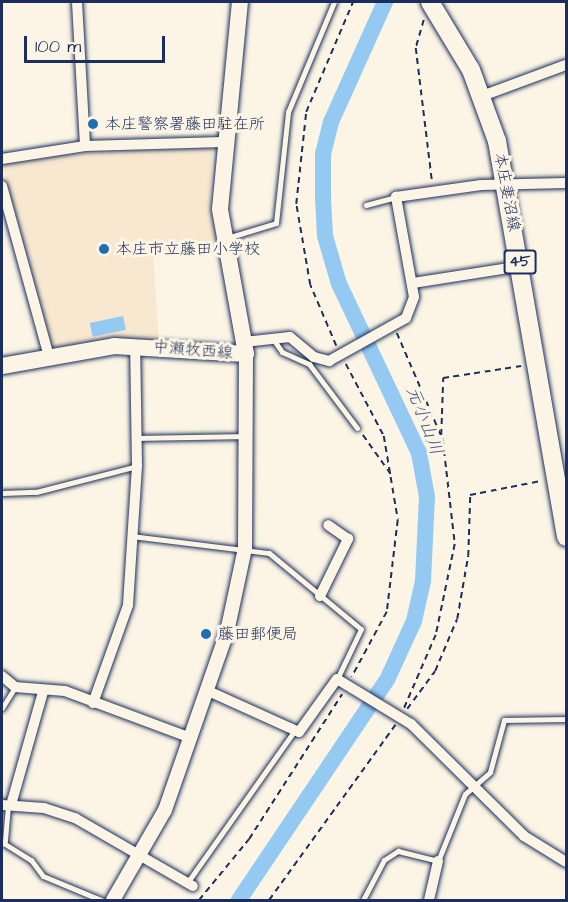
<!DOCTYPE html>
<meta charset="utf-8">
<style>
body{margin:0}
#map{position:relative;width:568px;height:902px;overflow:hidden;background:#fcf5e5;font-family:"Architects Daughter","Klee One",sans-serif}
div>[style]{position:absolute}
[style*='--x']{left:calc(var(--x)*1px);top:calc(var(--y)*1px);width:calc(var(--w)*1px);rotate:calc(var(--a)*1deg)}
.built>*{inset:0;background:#f7e8cf}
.water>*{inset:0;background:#94caf2;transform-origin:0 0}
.river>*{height:16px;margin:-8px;padding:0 8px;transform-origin:8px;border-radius:8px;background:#94caf2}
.path>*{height:1.5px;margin-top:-0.75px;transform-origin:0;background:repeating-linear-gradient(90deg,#1b2f5e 0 6px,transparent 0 10.5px)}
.roads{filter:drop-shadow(0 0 2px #1b2f5e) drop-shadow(0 0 2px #1b2f5e)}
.service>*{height:5px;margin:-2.5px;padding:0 2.5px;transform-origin:2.5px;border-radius:2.5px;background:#fcf5e5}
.minor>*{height:10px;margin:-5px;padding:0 5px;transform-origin:5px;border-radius:5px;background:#fcf5e5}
.tertiary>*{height:14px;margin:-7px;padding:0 7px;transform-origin:7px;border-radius:7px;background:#fcf5e5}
.secondary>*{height:16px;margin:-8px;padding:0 8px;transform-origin:8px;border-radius:8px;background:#fcf5e5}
.primary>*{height:18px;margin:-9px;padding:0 9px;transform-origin:9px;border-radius:9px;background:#fcf5e5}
.dots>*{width:16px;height:16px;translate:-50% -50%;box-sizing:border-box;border:3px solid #fcf5e5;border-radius:50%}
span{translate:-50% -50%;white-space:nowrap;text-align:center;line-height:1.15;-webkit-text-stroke:6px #fcf5e5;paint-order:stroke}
.shield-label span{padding:2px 4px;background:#fcf5e5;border:2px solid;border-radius:4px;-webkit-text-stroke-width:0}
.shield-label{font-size:15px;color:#1b2f5e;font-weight:700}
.poi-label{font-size:16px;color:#1b2f5e}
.left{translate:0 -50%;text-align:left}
.street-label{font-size:16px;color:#1b2f5e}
.water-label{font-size:18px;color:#395683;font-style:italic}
.frame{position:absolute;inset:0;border:3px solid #1b2f5e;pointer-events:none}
.scale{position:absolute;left:24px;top:36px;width:141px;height:27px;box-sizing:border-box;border:3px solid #1b2f5e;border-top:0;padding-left:8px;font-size:18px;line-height:21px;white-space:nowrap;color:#1b2f5e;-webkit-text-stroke:4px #fcf5e5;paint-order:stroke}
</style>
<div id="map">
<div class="built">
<div style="clip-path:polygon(212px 147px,210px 205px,217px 245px,153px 252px,159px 343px,131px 339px,50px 348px,2px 164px,63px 155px)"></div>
</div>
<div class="water">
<div style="left:123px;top:316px;width:14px;height:34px;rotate:78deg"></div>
</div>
<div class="river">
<div style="--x:239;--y:900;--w:265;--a:-56.1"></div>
<div style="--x:387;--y:680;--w:65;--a:-65.4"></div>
<div style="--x:414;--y:621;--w:41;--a:-77.3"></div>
<div style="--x:423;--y:581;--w:84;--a:-87.3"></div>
<div style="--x:427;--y:497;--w:45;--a:-100.3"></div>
<div style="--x:419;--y:453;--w:187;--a:-115.3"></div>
<div style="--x:339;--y:284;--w:50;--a:-106.3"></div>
<div style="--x:325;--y:236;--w:37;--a:-93"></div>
<div style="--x:323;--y:199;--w:45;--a:-90"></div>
<div style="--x:323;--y:154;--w:33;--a:-76"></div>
<div style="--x:331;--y:122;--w:132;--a:-65.8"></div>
</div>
<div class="path">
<div style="--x:424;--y:20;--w:29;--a:106"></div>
<div style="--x:416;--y:48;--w:134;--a:83.1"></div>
<div style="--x:397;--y:333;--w:116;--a:66.7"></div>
<div style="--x:443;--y:440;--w:105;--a:83.4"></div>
<div style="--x:455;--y:544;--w:93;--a:101.8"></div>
<div style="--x:436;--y:635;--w:81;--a:113.4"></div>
<div style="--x:336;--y:346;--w:66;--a:-113.1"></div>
<div style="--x:310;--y:285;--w:82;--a:-99.8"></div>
<div style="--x:296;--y:204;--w:93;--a:-83.8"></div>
<div style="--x:306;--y:112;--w:120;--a:-66.9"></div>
<div style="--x:346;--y:364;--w:81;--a:62.2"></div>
<div style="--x:384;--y:436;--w:85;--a:80.5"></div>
<div style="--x:398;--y:520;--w:93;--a:96.8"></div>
<div style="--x:387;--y:612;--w:74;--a:118.3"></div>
<div style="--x:363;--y:435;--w:52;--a:54.5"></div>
<div style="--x:441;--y:435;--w:57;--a:-88"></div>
<div style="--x:443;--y:378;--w:79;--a:-8.7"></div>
<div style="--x:407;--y:709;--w:47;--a:-53.6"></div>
<div style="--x:435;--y:671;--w:56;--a:-67.1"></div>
<div style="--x:457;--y:619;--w:64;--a:-80.1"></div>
<div style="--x:468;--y:556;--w:61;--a:-88.1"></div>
<div style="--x:470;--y:495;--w:72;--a:-11.2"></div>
<div style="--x:199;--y:900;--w:79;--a:-50.7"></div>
<div style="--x:249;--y:839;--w:172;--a:-57.3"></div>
<div style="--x:269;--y:900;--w:216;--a:-54.2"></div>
</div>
<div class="roads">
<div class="service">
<div style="--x:366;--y:205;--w:31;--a:-15"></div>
<div style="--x:227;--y:238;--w:51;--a:-17"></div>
<div style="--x:276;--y:223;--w:112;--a:-83.8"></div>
<div style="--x:288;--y:112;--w:119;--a:-67.3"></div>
<div style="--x:273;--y:339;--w:16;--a:55"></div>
<div style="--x:282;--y:352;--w:30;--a:24"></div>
<div style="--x:309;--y:364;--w:80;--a:53.1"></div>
<div style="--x:136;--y:438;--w:110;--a:-1"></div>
<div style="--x:2;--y:493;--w:34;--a:-2"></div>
<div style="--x:36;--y:492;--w:104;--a:-14.4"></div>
<div style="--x:132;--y:536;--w:138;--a:7.1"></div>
<div style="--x:269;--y:553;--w:119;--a:39.6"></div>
<div style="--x:361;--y:629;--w:55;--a:115.6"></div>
<div style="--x:2;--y:708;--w:25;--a:-58"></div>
<div style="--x:8;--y:806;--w:38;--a:95"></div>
<div style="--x:5;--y:844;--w:31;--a:32"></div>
<div style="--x:31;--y:860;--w:20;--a:53"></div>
<div style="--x:43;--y:876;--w:63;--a:22.5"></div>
<div style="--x:187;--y:883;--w:187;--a:-54.8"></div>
<div style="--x:363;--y:900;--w:45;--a:-62.3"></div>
<div style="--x:384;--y:860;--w:17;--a:-33"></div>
<div style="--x:398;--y:851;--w:41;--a:14"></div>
<div style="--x:438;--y:861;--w:72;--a:-68.1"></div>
<div style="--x:465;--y:794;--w:33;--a:-41"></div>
<div style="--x:490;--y:772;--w:54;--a:-74.9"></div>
<div style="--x:504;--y:720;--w:62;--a:-0.9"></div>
</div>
<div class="minor">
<div style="--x:77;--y:2;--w:144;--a:86.8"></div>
<div style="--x:482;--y:96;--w:90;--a:-20.3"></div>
<div style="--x:2;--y:159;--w:84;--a:-8.9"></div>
<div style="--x:85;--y:146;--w:138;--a:-1.7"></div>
<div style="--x:2;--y:186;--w:177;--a:74.6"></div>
<div style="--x:413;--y:283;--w:109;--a:-8.9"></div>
<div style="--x:244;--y:342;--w:46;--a:-6.2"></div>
<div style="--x:290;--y:337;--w:31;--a:40"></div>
<div style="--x:314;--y:357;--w:16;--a:15"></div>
<div style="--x:329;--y:361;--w:88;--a:-29.2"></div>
<div style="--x:406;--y:318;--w:22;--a:-69"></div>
<div style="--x:414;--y:297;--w:102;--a:-100.2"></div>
<div style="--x:396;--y:197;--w:86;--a:-8"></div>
<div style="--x:481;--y:185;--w:85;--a:-1.3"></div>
<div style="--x:320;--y:596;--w:64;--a:-63.8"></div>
<div style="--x:348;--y:539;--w:24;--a:-145"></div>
<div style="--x:2;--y:676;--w:17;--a:40"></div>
<div style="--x:15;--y:687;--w:50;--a:4.6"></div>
<div style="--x:65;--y:691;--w:134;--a:20.5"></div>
<div style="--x:206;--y:690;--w:102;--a:24.3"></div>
<div style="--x:299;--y:732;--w:65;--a:-54.4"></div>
<div style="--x:337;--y:679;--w:87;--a:31.3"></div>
<div style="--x:411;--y:724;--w:159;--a:44.7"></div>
<div style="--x:524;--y:836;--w:49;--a:31.8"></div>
<div style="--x:93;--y:703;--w:104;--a:-70.3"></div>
<div style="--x:128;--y:605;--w:139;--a:-86.3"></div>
<div style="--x:137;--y:466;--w:121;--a:-90.9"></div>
<div style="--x:2;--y:805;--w:42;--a:4.1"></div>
<div style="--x:44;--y:808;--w:33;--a:18"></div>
<div style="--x:75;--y:818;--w:136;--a:30"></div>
<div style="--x:11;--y:805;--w:117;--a:-74.2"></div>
<div style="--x:429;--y:900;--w:40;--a:-77"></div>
</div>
<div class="tertiary">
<div style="--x:113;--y:900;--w:104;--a:-60"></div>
<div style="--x:165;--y:810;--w:188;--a:-70.8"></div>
<div style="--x:227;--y:632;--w:86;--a:-77.9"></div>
<div style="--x:245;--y:548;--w:194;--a:-89.7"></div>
</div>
<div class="secondary">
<div style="--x:2;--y:366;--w:114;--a:-10.1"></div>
<div style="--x:114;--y:346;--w:132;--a:3.5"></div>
<div style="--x:246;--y:354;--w:147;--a:-100.2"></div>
<div style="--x:220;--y:209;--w:208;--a:-84.5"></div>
</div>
<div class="primary">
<div style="--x:430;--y:2;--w:79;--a:58.9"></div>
<div style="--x:471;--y:70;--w:76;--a:69.9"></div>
<div style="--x:497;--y:141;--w:402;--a:80.1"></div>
</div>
</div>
<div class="dots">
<div style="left:93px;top:124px;background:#1f6fb2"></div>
<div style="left:104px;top:249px;background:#1f6fb2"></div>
<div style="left:206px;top:634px;background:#1f6fb2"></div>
</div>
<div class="shield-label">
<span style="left:520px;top:262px">45</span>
</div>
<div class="poi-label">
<span class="left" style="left:105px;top:124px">本庄警察署藤田駐在所</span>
<span class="left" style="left:116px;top:249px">本庄市立藤田小学校</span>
<span class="left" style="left:218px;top:634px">藤田郵便局</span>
</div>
<div class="street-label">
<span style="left:507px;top:192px;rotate:79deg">本庄妻沼線</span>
<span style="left:193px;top:350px;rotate:5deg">中瀬牧西線</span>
</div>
<div class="water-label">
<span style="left:424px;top:421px;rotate:69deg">元小山川</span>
</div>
<div class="frame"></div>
<div class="scale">100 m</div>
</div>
